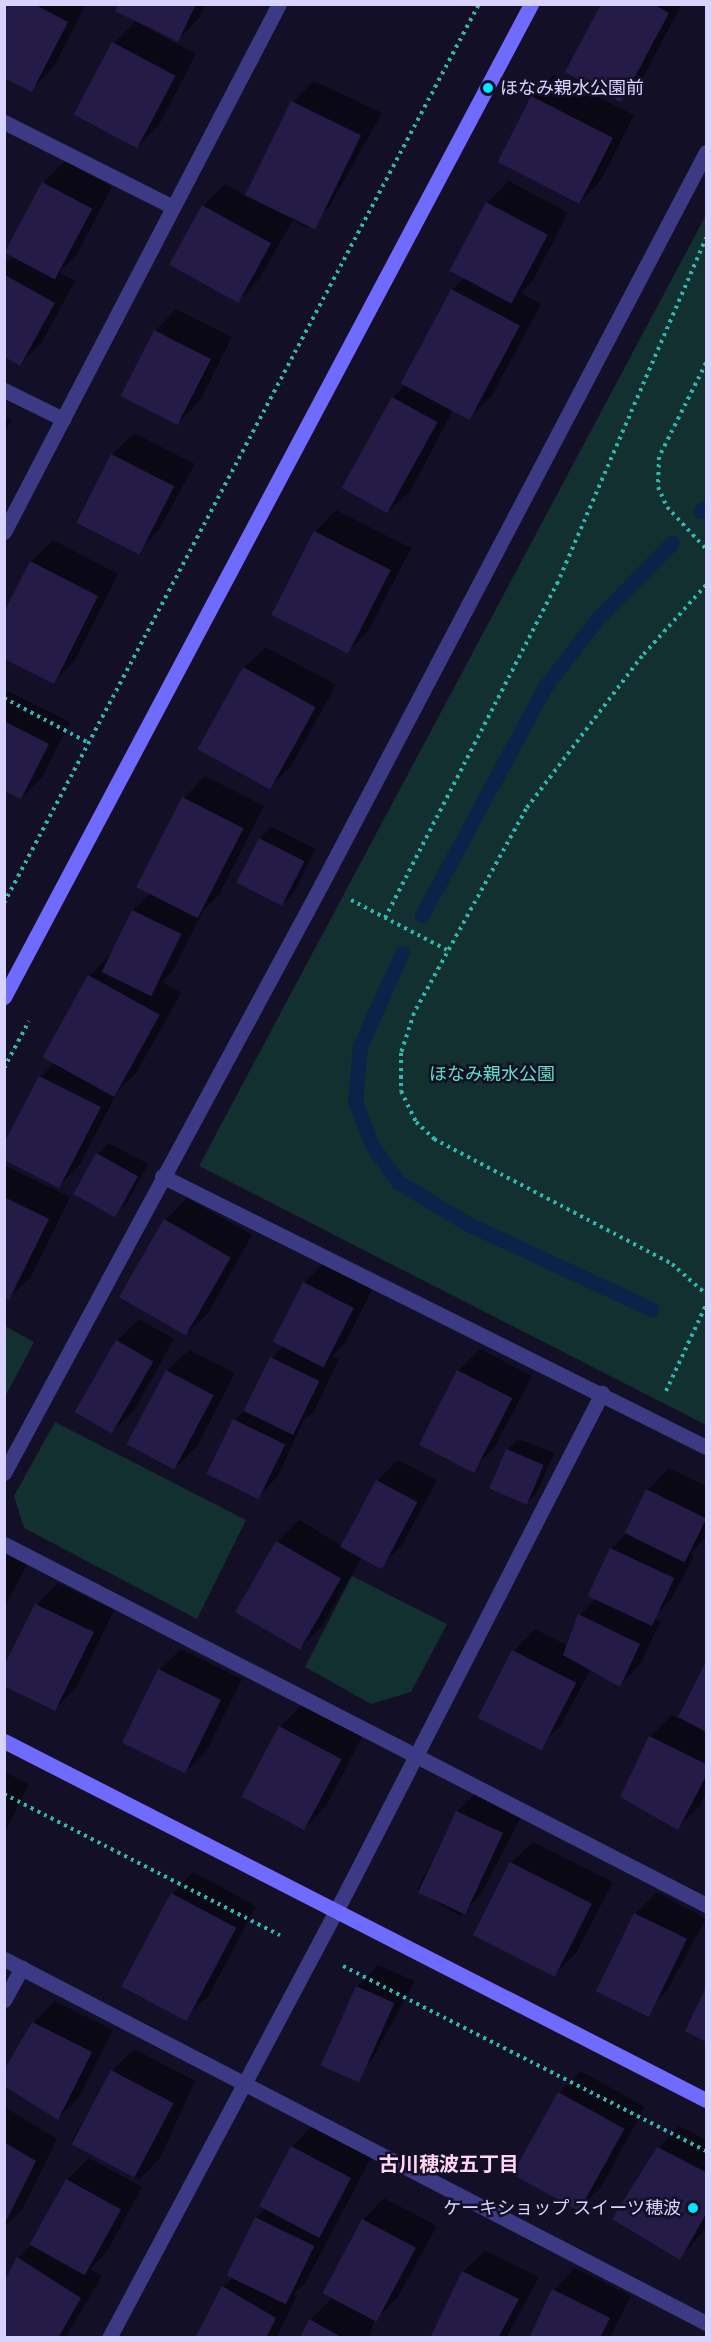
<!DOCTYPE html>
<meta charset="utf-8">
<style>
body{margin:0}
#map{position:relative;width:711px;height:2342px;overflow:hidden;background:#130f26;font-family:Cabin,"Noto Sans JP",sans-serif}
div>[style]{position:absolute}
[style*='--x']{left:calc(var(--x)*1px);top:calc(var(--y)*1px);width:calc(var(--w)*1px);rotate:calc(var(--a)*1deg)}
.green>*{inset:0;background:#12302f}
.shadow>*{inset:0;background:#0007}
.stream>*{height:15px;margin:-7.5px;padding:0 7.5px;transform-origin:7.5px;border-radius:7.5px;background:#0c2248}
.building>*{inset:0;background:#241b47;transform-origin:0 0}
.path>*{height:4px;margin-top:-2px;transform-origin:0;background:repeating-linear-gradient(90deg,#2fb8b0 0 3px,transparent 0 7.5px)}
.street>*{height:15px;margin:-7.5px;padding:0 7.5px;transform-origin:7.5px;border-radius:7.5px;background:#3d3a85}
.secondary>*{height:15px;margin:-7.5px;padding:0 7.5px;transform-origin:7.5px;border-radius:7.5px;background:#6f6bff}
.dots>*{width:16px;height:16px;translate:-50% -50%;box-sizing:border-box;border:3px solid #130f26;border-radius:50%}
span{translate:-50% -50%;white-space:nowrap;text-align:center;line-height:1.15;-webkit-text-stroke:5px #130f26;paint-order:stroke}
.poi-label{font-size:18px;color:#d9d4ff}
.left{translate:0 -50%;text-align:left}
.right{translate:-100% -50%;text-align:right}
.park-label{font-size:18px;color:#5fe0c0}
.neighbourhood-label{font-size:20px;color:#ffd6f0;font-weight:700}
.frame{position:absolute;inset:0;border:6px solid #d9d4ff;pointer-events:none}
</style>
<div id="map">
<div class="green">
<div style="clip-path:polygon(706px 215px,706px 1425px,199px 1166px)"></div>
<div style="clip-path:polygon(5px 1326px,34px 1342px,5px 1397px)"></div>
<div style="clip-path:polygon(55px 1422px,246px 1520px,197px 1619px,24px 1528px,14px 1496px)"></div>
<div style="clip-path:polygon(352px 1576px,447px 1624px,411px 1692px,371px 1704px,305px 1667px)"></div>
</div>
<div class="shadow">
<div style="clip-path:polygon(4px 4px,86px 4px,53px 68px,31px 90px)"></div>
<div style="clip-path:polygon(120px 4px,206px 4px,199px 18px,178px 40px,149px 29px,196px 54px,159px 125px,137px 147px,114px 43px,137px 20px)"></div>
<div style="clip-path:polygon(evenodd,603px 4px,682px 4px,642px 79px,620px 100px,603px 4px,671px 6px,636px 77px,633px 77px,671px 6px)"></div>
<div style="clip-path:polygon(554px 75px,634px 115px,601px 180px,580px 202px,532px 97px)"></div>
<div style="clip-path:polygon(314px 81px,382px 113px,329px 207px,307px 228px,293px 220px,259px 279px,238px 301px,203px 206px,225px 184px,247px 197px,293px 102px)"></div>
<div style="clip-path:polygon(65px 161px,112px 187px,76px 256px,59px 272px,75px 281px,42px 342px,20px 364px,4px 355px,4px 265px,14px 256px,43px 183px)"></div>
<div style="clip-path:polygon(509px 181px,568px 213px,533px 280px,521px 293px,541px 304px,491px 397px,469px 418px,453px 410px,411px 490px,389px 511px,393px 398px,406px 384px,452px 290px,465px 277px,487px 203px)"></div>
<div style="clip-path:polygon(176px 309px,232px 337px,201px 399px,180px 421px,155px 331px)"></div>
<div style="clip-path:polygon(4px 416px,11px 420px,4px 432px)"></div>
<div style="clip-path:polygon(134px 433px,195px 464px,158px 531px,136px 553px,76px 521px,112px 455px)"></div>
<div style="clip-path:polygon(336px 510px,411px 548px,369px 630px,348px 652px,315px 532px)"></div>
<div style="clip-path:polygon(53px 540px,118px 574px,75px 660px,54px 682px,4px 615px,31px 562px)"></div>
<div style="clip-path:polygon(266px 647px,336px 685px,291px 766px,270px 787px,244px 668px)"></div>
<div style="clip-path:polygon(4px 689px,70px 722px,43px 776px,21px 798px,4px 789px)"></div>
<div style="clip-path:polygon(205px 776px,264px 806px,219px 895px,203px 911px,172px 972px,162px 982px,181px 993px,136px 1073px,118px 1091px,80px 1164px,59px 1186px,4px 1147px,41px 1077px,55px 1062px,89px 976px,111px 954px,133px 910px,151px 893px,184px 798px)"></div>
<div style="clip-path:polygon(272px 827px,315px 849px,294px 893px,282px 904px,239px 882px,260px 838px)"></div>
<div style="clip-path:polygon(109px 1143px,148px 1164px,127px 1203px,115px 1214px,98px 1154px)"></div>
<div style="clip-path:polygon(4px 1165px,70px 1197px,31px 1277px,9px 1298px,4px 1296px)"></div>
<div style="clip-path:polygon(187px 1198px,252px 1235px,208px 1313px,186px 1334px,166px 1220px)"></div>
<div style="clip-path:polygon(326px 1261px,374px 1286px,345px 1343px,332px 1356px,339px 1359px,314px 1411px,303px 1421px,278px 1476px,257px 1498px,234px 1420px,248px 1407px,272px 1358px,284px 1345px,304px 1283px)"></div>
<div style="clip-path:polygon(139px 1319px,174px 1339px,134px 1410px,113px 1431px,117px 1341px)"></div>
<div style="clip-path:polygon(480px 1349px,532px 1376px,494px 1448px,472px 1470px,420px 1443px,458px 1371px)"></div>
<div style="clip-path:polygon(189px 1350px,235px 1373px,197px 1446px,175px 1468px,167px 1371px)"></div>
<div style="clip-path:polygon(518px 1439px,554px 1453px,537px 1492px,526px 1504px,507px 1450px)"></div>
<div style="clip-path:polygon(398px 1460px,437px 1480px,402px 1545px,380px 1567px,362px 1557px,322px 1626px,300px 1648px,277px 1542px,299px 1520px,342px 1546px,377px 1481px)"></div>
<div style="clip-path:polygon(669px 1468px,706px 1486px,706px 1537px,690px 1554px,694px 1556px,671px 1599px,652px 1618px,660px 1622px,641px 1663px,620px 1685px,591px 1669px,560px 1726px,538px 1747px,514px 1651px,535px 1629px,568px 1646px,580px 1615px,597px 1598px,611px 1549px,627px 1533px,648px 1490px)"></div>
<div style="clip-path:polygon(4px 1550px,28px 1563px,4px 1608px)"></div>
<div style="clip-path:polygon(58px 1583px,114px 1610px,76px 1688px,54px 1709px,37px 1605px)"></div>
<div style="clip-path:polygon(181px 1649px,242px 1679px,207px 1750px,185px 1772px,159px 1670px)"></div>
<div style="clip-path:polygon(706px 1665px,706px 1793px,699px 1807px,677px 1828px,650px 1737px,672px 1715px,679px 1719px)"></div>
<div style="clip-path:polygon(302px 1705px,362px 1737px,326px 1806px,305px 1828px,280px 1727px)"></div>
<div style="clip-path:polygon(4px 1772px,29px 1784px,4px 1834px)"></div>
<div style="clip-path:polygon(479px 1790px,524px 1811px,481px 1894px,460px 1916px,417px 1890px,457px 1811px)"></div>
<div style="clip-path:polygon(533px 1842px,613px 1882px,576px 1953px,554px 1975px,511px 1863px)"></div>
<div style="clip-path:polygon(193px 1872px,256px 1906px,209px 1995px,187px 2016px,172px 1894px)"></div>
<div style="clip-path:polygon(657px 1892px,706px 1919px,666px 1992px,644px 2014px,635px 1914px)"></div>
<div style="clip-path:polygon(evenodd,378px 1965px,415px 1981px,372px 2059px,351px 2081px,357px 1987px,378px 1965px,397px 1996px,367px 2057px,363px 2057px,397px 1996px)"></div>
<div style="clip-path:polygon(706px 1990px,706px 2040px,687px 2030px)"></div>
<div style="clip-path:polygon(55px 2001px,113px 2030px,79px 2097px,58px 2118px,33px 2023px)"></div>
<div style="clip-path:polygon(134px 2049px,195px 2081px,160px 2158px,139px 2180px,71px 2142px,112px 2071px)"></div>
<div style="clip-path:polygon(581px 2071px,645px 2107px,601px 2187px,579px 2208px,559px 2093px)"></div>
<div style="clip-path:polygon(6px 2108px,57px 2139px,22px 2210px,4px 2227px)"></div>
<div style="clip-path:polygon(313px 2125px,372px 2156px,305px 2283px,294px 2294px,297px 2296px,276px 2338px,197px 2338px,223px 2287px,234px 2277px,256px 2218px,266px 2208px,292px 2147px)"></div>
<div style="clip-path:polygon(679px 2126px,706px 2140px,706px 2228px,680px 2258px,658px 2148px)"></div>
<div style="clip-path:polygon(89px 2158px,142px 2187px,106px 2253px,90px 2269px,102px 2276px,65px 2338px,4px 2338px,18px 2258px,33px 2243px,67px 2180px)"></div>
<div style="clip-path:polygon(384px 2198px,437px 2226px,397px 2298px,374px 2321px,369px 2338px,302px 2338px,310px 2320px,333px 2297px,363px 2220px)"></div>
<div style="clip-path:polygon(485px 2251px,539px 2277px,506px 2338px,432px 2338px,463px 2272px)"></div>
<div style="clip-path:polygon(575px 2268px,631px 2296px,610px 2338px,532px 2335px,554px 2290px)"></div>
</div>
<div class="stream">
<div style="--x:701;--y:511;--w:6;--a:-39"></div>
<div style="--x:422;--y:915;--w:258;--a:-61.7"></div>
<div style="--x:544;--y:688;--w:87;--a:-52.5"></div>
<div style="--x:597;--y:619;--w:107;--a:-45.4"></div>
<div style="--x:402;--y:953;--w:102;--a:114.3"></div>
<div style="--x:360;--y:1046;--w:55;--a:95.2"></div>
<div style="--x:355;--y:1101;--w:47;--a:68.9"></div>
<div style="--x:372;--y:1145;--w:45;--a:54.9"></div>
<div style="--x:398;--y:1182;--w:82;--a:31"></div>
<div style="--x:468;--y:1224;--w:202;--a:24.9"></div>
</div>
<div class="building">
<div style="clip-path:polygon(4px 4px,34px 4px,68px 22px,32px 92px,4px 78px)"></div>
<div style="clip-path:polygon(118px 4px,196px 4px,178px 42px,115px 11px)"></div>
<div style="clip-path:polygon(601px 4px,653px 4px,669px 13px,621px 102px,565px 72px)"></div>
<div style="left:112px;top:42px;width:72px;height:82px;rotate:28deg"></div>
<div style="left:531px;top:96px;width:92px;height:74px;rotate:27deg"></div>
<div style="left:291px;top:101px;width:78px;height:105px;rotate:26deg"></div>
<div style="left:42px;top:182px;width:57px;height:80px;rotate:28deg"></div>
<div style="left:486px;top:202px;width:70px;height:78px;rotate:28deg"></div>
<div style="left:202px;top:205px;width:79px;height:68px;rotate:29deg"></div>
<div style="clip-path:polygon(5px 275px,55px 303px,20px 366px,5px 357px)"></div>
<div style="left:451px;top:289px;width:78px;height:107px;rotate:28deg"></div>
<div style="left:154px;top:330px;width:64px;height:74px;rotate:27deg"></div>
<div style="left:392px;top:397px;width:52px;height:104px;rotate:29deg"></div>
<div style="left:111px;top:454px;width:71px;height:77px;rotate:27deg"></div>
<div style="left:314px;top:531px;width:86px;height:94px;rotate:27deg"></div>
<div style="clip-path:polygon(30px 561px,98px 596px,54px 684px,4px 659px,4px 612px)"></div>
<div style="left:243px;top:667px;width:83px;height:94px;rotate:29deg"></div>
<div style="clip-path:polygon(4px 721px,49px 744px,21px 799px,4px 791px)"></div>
<div style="left:182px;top:797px;width:69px;height:101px;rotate:27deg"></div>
<div style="left:259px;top:838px;width:51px;height:50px;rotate:27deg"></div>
<div style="left:132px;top:910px;width:55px;height:69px;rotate:26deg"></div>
<div style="left:88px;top:975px;width:82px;height:94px;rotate:29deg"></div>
<div style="clip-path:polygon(39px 1076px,101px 1107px,59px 1188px,4px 1160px,4px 1143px)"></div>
<div style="left:96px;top:1153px;width:48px;height:47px;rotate:29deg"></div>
<div style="clip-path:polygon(4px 1197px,49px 1219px,9px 1300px,4px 1298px)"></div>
<div style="left:164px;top:1219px;width:77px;height:90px;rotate:30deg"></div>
<div style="left:303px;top:1282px;width:57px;height:67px;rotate:27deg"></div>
<div style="left:116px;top:1340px;width:43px;height:83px;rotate:30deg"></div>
<div style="left:270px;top:1357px;width:55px;height:60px;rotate:26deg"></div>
<div style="left:166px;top:1370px;width:54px;height:84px;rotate:28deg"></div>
<div style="left:457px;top:1370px;width:62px;height:84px;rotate:27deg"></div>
<div style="left:233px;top:1419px;width:58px;height:61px;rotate:26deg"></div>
<div style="left:506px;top:1449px;width:41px;height:43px;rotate:23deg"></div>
<div style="left:376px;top:1480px;width:47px;height:76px;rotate:28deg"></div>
<div style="left:646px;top:1489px;width:67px;height:49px;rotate:26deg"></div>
<div style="left:276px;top:1541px;width:75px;height:82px;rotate:30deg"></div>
<div style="left:610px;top:1548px;width:71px;height:53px;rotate:25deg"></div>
<div style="clip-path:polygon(35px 1604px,94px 1632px,55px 1711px,4px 1686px,4px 1666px)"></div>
<div style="clip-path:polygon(578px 1614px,640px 1644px,620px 1687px,563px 1655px)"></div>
<div style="left:512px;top:1650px;width:72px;height:76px;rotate:27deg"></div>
<div style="clip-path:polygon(706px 1662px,706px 1732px,678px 1717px)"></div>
<div style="left:158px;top:1669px;width:70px;height:82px;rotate:26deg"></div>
<div style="left:279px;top:1726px;width:71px;height:80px;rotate:28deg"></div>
<div style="clip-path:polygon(649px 1736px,706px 1764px,706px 1776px,678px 1830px,620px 1797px)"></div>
<div style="left:456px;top:1811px;width:52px;height:90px;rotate:25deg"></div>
<div style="left:510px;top:1862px;width:92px;height:82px;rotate:27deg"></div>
<div style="left:171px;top:1893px;width:74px;height:106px;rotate:28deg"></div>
<div style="left:634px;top:1913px;width:59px;height:87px;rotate:26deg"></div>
<div style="left:356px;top:1986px;width:42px;height:87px;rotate:24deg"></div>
<div style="clip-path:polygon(706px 1987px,706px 2042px,685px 2031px)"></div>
<div style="clip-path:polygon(32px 2022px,92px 2052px,58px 2120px,4px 2086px,4px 2070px)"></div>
<div style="left:111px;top:2070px;width:71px;height:84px;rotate:28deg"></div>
<div style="left:558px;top:2092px;width:76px;height:94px;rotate:29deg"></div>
<div style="clip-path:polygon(4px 2142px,36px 2161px,4px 2225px)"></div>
<div style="left:291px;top:2146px;width:68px;height:68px;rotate:28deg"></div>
<div style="clip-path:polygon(657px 2147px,706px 2172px,706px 2214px,680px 2260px,612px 2219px)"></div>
<div style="left:66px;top:2179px;width:63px;height:75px;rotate:29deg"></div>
<div style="left:255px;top:2217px;width:66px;height:65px;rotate:26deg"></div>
<div style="left:362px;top:2219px;width:61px;height:84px;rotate:28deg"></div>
<div style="clip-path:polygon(17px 2257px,81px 2298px,58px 2338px,4px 2338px,4px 2282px)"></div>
<div style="clip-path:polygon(462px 2271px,519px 2299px,498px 2338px,430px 2338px)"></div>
<div style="clip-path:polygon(222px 2286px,276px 2318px,266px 2338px,195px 2338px)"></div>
<div style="clip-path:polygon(552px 2289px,610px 2318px,600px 2338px,530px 2336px)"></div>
<div style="clip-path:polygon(309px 2319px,343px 2338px,300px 2338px)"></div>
</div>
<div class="path">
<div style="--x:706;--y:363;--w:105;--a:116.6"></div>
<div style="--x:659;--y:457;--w:30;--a:92"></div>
<div style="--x:658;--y:487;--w:22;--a:66"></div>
<div style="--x:667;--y:507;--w:57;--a:47.1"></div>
<div style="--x:706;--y:585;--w:96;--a:132"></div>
<div style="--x:642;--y:656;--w:192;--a:127.2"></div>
<div style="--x:526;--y:809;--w:233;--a:118.8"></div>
<div style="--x:414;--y:1013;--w:42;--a:108"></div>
<div style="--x:401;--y:1053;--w:38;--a:90"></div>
<div style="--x:401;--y:1091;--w:34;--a:64"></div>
<div style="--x:416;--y:1122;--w:25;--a:43"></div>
<div style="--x:434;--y:1139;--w:269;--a:27.7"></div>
<div style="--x:672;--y:1264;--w:45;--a:41.4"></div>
<div style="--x:4;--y:698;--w:96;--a:27.9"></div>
<div style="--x:351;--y:900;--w:110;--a:27.5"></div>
<div style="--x:4;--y:903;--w:1017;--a:-62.15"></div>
<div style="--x:385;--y:918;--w:376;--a:-62.8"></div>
<div style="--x:557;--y:584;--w:377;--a:-66.7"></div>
<div style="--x:4;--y:1068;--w:53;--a:-62"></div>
<div style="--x:666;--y:1391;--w:95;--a:-65.1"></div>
<div style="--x:4;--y:1794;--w:310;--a:27.1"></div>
<div style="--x:343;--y:1966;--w:407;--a:27"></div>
</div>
<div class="street">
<div style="--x:4;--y:122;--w:189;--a:26.7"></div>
<div style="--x:4;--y:390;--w:66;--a:26.2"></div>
<div style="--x:4;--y:532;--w:595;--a:-62.49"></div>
<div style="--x:162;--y:1176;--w:608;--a:26.48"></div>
<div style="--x:4;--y:1473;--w:668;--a:-61.67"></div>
<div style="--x:321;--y:885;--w:828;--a:-62.29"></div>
<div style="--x:4;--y:1544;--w:789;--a:27.21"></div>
<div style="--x:4;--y:1959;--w:791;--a:27.41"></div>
<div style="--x:4;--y:2000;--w:37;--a:-61"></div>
<div style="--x:109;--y:2338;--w:505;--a:-62.01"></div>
<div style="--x:346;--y:1892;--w:561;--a:-62.84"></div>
</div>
<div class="secondary">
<div style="--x:4;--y:997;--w:1124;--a:-62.04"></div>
<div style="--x:4;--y:1741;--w:788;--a:27.09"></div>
</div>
<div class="dots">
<div style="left:488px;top:88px;background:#00e5ff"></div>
<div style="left:693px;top:2208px;background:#00e5ff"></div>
</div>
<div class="poi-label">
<span class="left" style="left:500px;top:88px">ほなみ親水公園前</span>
<span class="right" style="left:681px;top:2208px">ケーキショップ スイーツ穂波</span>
</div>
<div class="park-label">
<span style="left:492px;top:1074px">ほなみ親水公園</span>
</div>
<div class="neighbourhood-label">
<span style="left:449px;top:2164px">古川穂波五丁目</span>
</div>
<div class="frame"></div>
</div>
